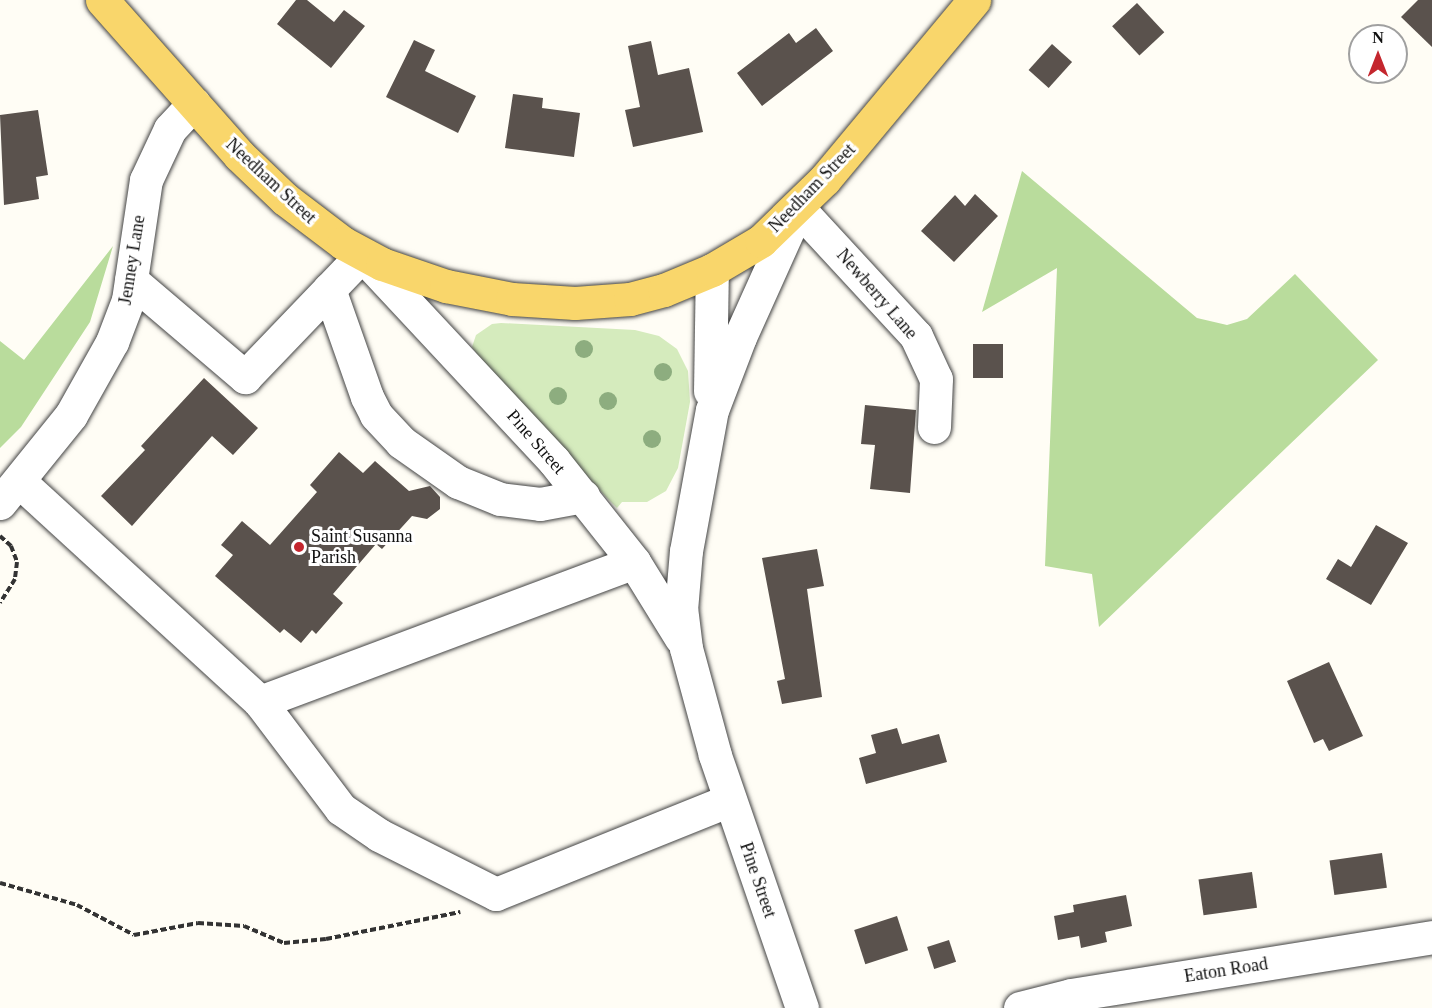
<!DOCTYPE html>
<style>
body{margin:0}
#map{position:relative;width:1432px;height:1008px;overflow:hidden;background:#fffdf5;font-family:Georgia,serif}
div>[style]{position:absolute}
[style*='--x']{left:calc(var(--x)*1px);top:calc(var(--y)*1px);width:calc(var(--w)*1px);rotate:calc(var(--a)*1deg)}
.green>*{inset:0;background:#d5ebbd}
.forest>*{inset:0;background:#b9dc9c}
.building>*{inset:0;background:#5a524d;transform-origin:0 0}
.path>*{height:4px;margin-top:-2px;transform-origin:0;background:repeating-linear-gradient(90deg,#333 0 6px,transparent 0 9px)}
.roads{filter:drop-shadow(0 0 2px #444) drop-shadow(0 0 2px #444)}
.minor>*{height:33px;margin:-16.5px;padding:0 16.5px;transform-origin:16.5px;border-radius:16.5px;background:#fff}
.major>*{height:33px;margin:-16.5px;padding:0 16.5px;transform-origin:16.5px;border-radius:16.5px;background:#f9d66b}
.trees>*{width:18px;height:18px;margin:-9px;border-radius:50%;background:#8dad7f}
.dots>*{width:16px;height:16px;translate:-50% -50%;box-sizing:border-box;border:3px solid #fff;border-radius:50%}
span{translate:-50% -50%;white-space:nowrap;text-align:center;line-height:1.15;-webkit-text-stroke:6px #fff;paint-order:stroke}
.street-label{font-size:18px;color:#111}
.poi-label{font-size:18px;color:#111}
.left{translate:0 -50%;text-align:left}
.north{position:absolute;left:1348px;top:24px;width:60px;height:60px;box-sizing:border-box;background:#fff;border:2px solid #a0a0a0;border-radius:50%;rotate:0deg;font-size:16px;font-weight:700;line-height:24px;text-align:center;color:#111}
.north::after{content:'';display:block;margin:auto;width:21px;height:27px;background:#c4262e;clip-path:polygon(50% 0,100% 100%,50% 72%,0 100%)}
</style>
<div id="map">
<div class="green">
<div style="clip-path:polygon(501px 323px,635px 330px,659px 336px,677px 349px,688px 371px,690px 402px,678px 468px,666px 491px,647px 502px,622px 502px,617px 508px,606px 497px,477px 354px,472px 347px,476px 335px,492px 324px)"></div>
</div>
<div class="forest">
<div style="clip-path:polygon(1022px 171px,1197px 318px,1227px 325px,1247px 319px,1295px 274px,1378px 360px,1099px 627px,1092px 574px,1045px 566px,1057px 268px,982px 312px)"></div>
<div style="clip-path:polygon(113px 246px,90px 322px,21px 427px,0 448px,0 341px,24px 360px)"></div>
</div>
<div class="building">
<div style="clip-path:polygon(296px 0,307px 0,334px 22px,344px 10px,365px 26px,331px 68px,277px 24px)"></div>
<div style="clip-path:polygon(1418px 0,1432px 0,1432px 47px,1401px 17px)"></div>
<div style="left:1137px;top:3px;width:40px;height:34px;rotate:47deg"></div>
<div style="clip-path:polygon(816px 28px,833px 51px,762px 106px,737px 73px,789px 33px,796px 43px)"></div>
<div style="clip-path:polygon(414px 40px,435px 50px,425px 71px,476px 96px,458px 133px,386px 97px)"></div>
<div style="clip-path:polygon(651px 41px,658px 75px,689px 68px,703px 132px,633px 147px,625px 110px,640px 107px,628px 46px)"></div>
<div style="left:1052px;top:44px;width:27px;height:35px;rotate:42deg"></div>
<div style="clip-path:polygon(513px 94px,543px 98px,542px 108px,580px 113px,574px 157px,505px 148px)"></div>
<div style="clip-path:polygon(38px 110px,48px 175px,36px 177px,39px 199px,4px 205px,0 115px)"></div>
<div style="clip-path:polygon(975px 194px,998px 216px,954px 262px,921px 231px,955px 195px,965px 206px)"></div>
<div style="left:973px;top:344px;width:30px;height:34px"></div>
<div style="clip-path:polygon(204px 378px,258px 428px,233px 455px,212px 436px,132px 526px,101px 496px,145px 450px,141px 446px)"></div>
<div style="clip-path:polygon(865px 405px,916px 410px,910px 493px,870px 489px,875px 445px,861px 444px)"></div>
<div style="clip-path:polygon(339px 452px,363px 473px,375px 461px,409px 491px,430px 486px,440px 497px,440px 509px,427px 519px,412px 516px,382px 549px,376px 544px,333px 594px,343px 603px,316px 634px,312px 630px,301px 643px,284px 629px,280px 633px,215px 576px,233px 555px,221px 545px,242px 521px,270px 545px,317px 492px,310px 485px)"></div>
<div style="clip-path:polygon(1376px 525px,1408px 543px,1371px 605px,1326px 579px,1338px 559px,1351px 567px)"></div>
<div style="clip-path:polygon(817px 549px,824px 586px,807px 589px,822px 697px,782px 704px,777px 681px,785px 679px,762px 558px)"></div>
<div style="clip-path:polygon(1329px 662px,1363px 736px,1329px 751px,1323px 739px,1314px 743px,1287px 681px)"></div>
<div style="clip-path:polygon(897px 728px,902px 744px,939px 734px,947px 762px,866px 784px,859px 758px,876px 753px,871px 735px)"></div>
<div style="left:1382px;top:853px;width:35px;height:53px;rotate:82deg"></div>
<div style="left:1252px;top:872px;width:36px;height:54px;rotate:82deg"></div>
<div style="clip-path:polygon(1126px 895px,1132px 926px,1105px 932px,1107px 942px,1081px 948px,1079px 936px,1058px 940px,1054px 916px,1074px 912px,1073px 905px)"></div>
<div style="left:897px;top:916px;width:36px;height:45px;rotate:72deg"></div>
<div style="left:949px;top:940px;width:23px;height:23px;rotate:72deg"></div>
</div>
<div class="path">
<div style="--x:0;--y:536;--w:15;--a:42"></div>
<div style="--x:11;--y:546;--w:17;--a:69"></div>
<div style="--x:17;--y:562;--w:17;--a:97"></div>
<div style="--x:15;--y:579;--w:28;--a:122"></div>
<div style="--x:0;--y:883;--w:80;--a:15.9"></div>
<div style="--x:77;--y:905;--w:64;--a:27.8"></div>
<div style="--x:134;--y:935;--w:65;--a:-10.6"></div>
<div style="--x:198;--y:923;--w:46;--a:3.7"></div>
<div style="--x:244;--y:926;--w:43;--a:23"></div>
<div style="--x:284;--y:943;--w:42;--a:-5.4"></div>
<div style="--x:326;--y:939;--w:137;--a:-11.4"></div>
</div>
<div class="roads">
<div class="minor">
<div style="--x:131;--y:280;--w:150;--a:40.4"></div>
<div style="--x:245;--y:377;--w:169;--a:-46.2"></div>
<div style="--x:362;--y:255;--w:282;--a:47"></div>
<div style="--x:554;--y:461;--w:129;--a:51.6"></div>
<div style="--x:634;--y:562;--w:89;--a:58.3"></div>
<div style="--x:329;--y:289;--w:114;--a:70.6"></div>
<div style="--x:367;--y:397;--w:20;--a:63"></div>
<div style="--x:376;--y:415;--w:37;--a:47"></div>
<div style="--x:401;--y:442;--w:70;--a:35.1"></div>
<div style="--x:458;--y:482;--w:45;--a:22"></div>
<div style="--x:500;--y:499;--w:40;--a:7.1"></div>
<div style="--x:540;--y:504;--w:44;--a:-10.5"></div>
<div style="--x:710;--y:391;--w:121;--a:-89.1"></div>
<div style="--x:20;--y:482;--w:326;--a:42.5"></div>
<div style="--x:260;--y:702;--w:134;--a:52.9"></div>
<div style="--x:341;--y:809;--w:46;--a:34.4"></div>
<div style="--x:379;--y:835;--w:131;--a:26.8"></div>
<div style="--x:496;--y:894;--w:252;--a:-21.9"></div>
<div style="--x:0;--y:503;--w:113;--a:-51.1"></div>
<div style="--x:71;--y:415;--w:84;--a:-60.7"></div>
<div style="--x:112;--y:342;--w:45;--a:-69.1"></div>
<div style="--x:128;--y:300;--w:121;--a:-81.5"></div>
<div style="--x:146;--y:180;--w:56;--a:-64.8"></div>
<div style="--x:170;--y:129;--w:35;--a:-47"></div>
<div style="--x:260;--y:702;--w:399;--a:-20.5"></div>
<div style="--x:802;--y:1008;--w:268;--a:-109"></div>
<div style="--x:715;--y:755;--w:111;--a:-105.2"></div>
<div style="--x:686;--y:648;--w:38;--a:-97"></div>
<div style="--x:681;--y:610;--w:59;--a:-85.2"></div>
<div style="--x:686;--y:551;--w:143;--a:-79.6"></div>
<div style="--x:712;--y:410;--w:78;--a:-69"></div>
<div style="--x:740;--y:337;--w:141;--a:-65.8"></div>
<div style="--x:798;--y:208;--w:174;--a:47.3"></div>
<div style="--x:916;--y:336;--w:47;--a:65.1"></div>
<div style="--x:936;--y:379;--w:48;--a:92.4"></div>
<div style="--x:1020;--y:1008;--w:53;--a:-14.3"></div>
<div style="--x:1071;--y:995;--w:366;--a:-9.1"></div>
</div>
<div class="major">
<div style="--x:102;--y:0;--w:207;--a:48.5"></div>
<div style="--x:239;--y:155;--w:64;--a:43.7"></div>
<div style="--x:285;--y:199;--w:73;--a:37.2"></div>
<div style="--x:343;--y:243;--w:44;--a:28.3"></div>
<div style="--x:382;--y:264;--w:68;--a:19"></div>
<div style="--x:446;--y:286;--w:67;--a:11.1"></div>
<div style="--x:512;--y:299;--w:63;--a:3.6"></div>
<div style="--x:575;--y:303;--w:55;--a:-4.2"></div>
<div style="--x:630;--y:299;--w:35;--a:-15"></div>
<div style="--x:664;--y:290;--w:52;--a:-22.6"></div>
<div style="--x:712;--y:270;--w:57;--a:-30.6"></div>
<div style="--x:761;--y:241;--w:89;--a:-44.1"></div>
<div style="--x:825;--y:179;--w:233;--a:-50.2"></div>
</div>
</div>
<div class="trees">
<div style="left:584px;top:349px"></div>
<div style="left:663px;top:372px"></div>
<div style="left:558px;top:396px"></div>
<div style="left:608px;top:401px"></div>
<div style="left:652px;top:439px"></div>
</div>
<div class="dots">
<div style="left:299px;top:547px;background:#c4262e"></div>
</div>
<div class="street-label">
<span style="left:271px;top:181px;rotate:43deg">Needham Street</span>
<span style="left:812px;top:188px;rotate:-46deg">Needham Street</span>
<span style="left:132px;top:260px;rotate:-81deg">Jenney Lane</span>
<span style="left:877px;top:294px;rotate:49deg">Newberry Lane</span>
<span style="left:536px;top:442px;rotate:49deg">Pine Street</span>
<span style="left:758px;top:880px;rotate:71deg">Pine Street</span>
<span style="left:1226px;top:970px;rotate:-9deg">Eaton Road</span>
</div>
<div class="poi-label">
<span class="left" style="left:311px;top:547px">Saint Susanna<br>Parish</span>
</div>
<div class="north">N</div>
</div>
